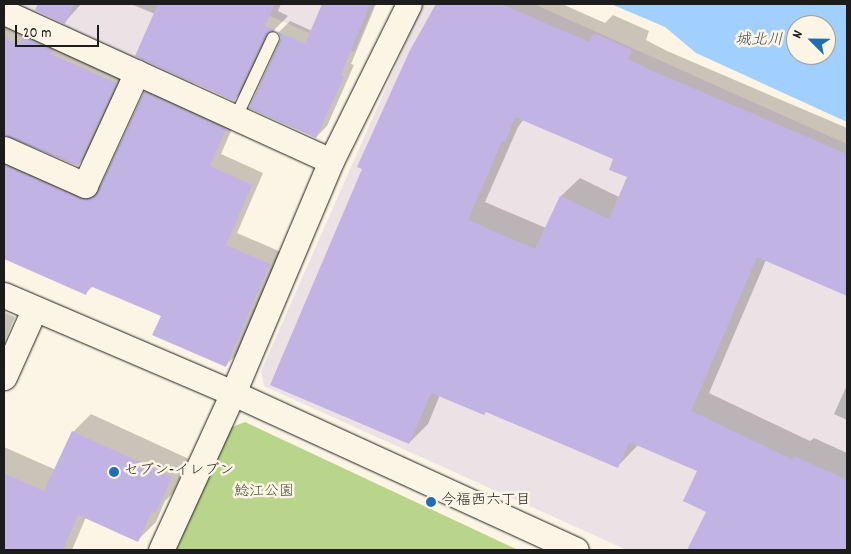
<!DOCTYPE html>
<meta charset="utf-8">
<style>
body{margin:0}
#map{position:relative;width:851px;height:554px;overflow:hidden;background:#fcf5e5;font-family:Dekko,"Klee One",sans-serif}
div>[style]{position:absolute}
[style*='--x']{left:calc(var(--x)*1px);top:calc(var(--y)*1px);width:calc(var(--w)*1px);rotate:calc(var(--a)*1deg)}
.built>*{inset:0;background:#eae2e5}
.green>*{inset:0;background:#b9d48b}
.water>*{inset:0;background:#a2d0fe}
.shadow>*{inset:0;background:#0003}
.building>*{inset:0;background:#c1b4e5}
.roads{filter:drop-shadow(0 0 1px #1c1c1c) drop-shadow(0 0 1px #1c1c1c)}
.service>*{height:12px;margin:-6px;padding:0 6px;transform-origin:6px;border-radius:6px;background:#fcf5e5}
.minor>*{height:25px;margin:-12.5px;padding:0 12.5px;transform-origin:12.5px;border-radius:12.5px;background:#fcf5e5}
.dots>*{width:14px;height:14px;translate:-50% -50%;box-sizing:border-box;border:2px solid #fcf5e5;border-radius:50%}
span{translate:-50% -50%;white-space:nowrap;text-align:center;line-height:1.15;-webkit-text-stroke:5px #fcf5e5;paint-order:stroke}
.poi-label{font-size:15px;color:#1c1c1c}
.left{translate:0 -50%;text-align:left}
.park-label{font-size:15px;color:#4b533d}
.water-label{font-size:16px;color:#445260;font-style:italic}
.frame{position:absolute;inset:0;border:5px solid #1c1c1c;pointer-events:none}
.north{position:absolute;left:786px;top:15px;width:50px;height:50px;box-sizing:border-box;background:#fcf5e5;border:1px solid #a29e95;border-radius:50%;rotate:293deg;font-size:14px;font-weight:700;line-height:20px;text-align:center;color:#1c1c1c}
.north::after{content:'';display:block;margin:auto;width:18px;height:22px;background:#1f6fb2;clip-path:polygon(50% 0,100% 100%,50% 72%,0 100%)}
.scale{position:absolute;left:15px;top:25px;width:84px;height:22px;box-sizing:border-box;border:2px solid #1c1c1c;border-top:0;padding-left:6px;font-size:15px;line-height:18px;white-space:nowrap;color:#1c1c1c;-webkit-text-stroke:4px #fcf5e5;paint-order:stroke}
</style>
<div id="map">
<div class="built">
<div style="clip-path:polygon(13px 4px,229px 4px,192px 85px)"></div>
<div style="clip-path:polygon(242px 4px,375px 4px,354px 52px)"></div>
<div style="clip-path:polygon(423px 4px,534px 4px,847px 144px,847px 550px,627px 550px,264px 386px,261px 371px)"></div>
</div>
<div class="green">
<div style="clip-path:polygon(245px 422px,518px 550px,175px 550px,232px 427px)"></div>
</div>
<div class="water">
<div style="clip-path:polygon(evenodd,611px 4px,847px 4px,847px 122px,696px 53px,665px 27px,611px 4px,796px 25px,826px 25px,826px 55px,796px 55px,796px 25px)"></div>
</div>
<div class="shadow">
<div style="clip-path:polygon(39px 4px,81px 4px,65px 22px,37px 10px)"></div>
<div style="clip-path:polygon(131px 4px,281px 4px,278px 11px,288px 16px,275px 29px,248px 86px,234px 100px,155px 14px)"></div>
<div style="clip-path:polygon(323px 4px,376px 4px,351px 64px,354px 65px,327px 126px,316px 137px,279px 32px,290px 21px,312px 31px)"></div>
<div style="clip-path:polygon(evenodd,436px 4px,562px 4px,605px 23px,613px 15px,649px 31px,646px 40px,667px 51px,847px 128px,847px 294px,766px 260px,709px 393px,810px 441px,814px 438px,847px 453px,847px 550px,703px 550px,691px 544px,708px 512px,699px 471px,638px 445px,617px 467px,486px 411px,440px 395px,428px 424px,409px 443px,364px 169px,396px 82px,436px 4px,524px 119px,615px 159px,628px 176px,619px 197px,580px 178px,561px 196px,546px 228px,485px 202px,518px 127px,524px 119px)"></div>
<div style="clip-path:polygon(4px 18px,128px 70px,90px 152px,78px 165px,4px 134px)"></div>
<div style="clip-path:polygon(157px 80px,237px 117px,221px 154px,263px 173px,237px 233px,281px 252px,238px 353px,226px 365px,162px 316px,93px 286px,86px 293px,4px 257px,4px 144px,92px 186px,102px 186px,145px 92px)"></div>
<div style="clip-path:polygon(4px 312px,15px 317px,4px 343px)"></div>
<div style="clip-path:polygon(847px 385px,847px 420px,834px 414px)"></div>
<div style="clip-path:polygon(91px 414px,189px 459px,173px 493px,165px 501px,156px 522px,138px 540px,86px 517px,72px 550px,4px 550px,4px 447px,56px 470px,73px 432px)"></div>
</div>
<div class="building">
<div style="clip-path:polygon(38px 4px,74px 4px,65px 24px,35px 10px)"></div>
<div style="clip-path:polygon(158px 4px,275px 4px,265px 26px,275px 30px,269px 31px,266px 35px,234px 101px,135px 56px)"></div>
<div style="clip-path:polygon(322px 4px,370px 4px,341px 75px,344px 77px,316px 138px,249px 108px,280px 41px,281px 37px,278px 32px,305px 44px)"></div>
<div style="clip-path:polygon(evenodd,436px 4px,501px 4px,589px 42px,594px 33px,632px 50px,628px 59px,648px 69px,847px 154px,847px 296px,757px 257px,691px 411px,793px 460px,794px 456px,847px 480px,847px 550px,687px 550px,706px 512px,683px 501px,697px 471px,629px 442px,618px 468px,486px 412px,484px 415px,431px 393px,409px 444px,270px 385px,362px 169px,357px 167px,410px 50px,436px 4px,515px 117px,613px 159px,609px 170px,627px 177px,609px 219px,560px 196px,535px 249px,468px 220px,502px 141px,505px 142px,515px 117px)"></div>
<div style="clip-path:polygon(23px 37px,53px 50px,51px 54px,116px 83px,78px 166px,4px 135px,4px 38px,19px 45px)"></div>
<div style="clip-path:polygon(144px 92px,226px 129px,210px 166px,252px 185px,226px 245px,270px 264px,226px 367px,152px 335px,161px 316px,90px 286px,86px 295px,4px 259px,4px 165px,79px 198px,93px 197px,98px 191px)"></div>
<div style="clip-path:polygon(72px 431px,172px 477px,156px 513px,152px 511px,138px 542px,78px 515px,63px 550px,4px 550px,4px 473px,44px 491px)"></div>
</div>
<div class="roads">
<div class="service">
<div style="--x:236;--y:117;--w:87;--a:-64.9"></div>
</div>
<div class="minor">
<div style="--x:4;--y:12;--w:359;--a:24.5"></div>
<div style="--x:4;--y:149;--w:89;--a:24"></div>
<div style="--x:85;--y:185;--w:124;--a:-65.3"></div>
<div style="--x:4;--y:295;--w:249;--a:23.2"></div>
<div style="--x:233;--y:393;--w:377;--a:24.6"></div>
<div style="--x:4;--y:377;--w:73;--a:-65.9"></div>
<div style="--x:161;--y:550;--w:173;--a:-65.4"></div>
<div style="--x:233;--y:393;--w:252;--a:-67.1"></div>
<div style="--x:331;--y:161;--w:175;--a:-63.6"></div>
</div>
</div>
<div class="dots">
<div style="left:114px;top:472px;background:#1f6fb2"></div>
<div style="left:431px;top:502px;background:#1f6fb2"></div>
</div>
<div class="poi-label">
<span class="left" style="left:124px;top:472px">セブン-イレブン</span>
<span class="left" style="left:441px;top:502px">今福西六丁目</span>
</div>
<div class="park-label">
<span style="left:264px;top:493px">鯰江公園</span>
</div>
<div class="water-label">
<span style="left:759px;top:41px">城北川</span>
</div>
<div class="frame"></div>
<div class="north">N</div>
<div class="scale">20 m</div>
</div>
